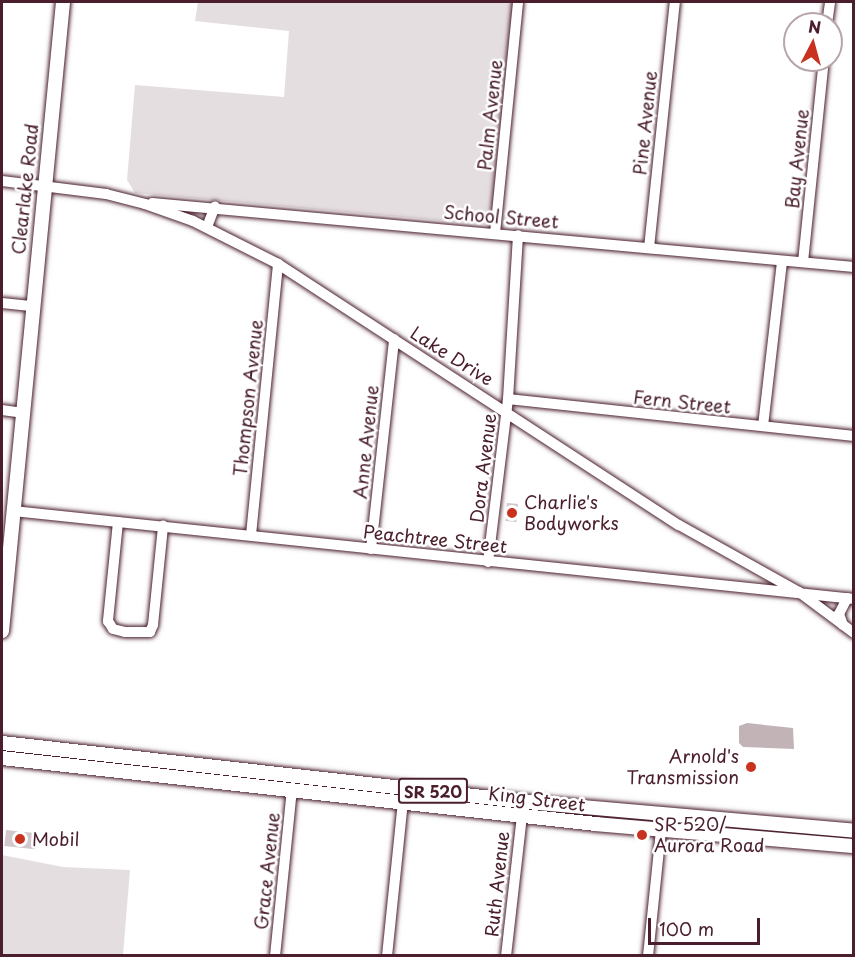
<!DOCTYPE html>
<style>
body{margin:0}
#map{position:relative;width:855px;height:957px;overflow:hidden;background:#fff;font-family:"Playpen Sans",sans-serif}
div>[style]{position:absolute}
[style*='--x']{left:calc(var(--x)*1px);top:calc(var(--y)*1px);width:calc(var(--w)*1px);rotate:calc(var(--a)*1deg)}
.green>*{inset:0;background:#e5dee0}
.water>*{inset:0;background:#c1b3b6}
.building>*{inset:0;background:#d2c7cb;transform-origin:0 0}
.roads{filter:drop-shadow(0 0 2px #4a1f2b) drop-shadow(0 0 2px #4a1f2b)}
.minor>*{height:10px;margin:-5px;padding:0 5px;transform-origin:5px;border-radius:5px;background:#fff}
.major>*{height:14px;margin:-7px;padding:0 7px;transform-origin:7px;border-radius:7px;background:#fff}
.dots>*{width:16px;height:16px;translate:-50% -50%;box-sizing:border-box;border:3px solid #fff;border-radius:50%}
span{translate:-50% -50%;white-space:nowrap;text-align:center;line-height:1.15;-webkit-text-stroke:5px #fff;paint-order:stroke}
.shield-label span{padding:2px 4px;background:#fff;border:2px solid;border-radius:4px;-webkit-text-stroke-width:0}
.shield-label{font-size:16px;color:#4a1f2b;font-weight:700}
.street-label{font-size:18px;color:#4a1f2b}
.poi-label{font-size:18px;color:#4a1f2b}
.left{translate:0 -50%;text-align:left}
.right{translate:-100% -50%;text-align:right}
.frame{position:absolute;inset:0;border:3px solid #4a1f2b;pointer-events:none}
.north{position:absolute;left:783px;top:12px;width:60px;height:60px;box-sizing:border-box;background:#fff;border:2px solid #b7a5aa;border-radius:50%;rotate:6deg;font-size:16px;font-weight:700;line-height:24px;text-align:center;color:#4a1f2b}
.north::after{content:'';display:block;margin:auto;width:21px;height:27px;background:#c8321e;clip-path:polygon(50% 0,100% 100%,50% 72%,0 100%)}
.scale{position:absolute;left:648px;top:918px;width:112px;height:27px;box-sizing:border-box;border:3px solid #4a1f2b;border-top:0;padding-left:8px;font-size:18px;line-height:21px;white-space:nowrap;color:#4a1f2b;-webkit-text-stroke:4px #fff;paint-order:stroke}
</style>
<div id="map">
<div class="green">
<div style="clip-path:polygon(198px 2px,514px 2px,492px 225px,135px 193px,127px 180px,135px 85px,284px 97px,289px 31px,195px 21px)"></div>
<div style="clip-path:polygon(2px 855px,63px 867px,130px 870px,123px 955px,2px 955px)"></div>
</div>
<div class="water">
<div style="clip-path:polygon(747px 723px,793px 728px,794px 749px,743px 747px,739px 743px,739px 726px)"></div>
</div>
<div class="building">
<div style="left:507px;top:503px;width:11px;height:18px;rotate:5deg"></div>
<div style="left:6px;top:830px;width:31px;height:16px;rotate:6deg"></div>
</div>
<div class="roads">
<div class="minor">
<div style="--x:827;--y:24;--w:22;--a:-82"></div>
<div style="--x:2;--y:181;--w:105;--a:7.1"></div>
<div style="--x:106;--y:194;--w:40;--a:14.4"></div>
<div style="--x:145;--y:204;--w:51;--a:19.5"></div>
<div style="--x:193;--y:221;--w:95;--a:26.8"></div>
<div style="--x:278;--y:264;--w:478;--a:33.1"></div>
<div style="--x:679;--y:525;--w:137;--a:29.2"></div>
<div style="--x:799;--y:592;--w:69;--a:36.7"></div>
<div style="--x:152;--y:203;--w:705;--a:5.21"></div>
<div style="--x:207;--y:227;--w:22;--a:-69"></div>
<div style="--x:495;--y:233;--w:232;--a:-84.3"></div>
<div style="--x:649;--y:248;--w:247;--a:-84"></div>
<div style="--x:803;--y:262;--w:203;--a:-84.1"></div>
<div style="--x:2;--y:303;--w:31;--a:6"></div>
<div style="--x:508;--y:399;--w:348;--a:6.1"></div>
<div style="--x:2;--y:410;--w:21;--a:8"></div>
<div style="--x:763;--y:426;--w:165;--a:-83.4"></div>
<div style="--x:13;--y:511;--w:846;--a:5.97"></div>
<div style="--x:118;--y:522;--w:100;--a:95.8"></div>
<div style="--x:108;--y:621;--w:9;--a:58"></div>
<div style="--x:113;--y:629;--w:12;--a:14"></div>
<div style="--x:125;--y:632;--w:25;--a:0"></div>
<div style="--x:150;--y:632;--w:8;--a:-67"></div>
<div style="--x:153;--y:625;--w:100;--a:-84.2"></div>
<div style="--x:251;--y:535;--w:272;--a:-84.3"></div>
<div style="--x:371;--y:549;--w:211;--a:-83.7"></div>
<div style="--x:488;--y:562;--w:164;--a:-83"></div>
<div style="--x:508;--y:399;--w:164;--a:-86.5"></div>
<div style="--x:843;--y:625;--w:12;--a:-110"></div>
<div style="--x:839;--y:614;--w:18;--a:-63"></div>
<div style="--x:275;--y:956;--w:167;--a:-84.2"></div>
<div style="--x:387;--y:956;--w:155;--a:-84.1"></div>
<div style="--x:506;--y:956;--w:141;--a:-83.5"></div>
<div style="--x:648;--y:956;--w:127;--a:-84.1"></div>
</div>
<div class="major">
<div style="--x:2;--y:631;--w:632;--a:-84.46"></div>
<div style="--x:2;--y:743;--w:538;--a:6.4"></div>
<div style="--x:537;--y:803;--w:318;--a:5"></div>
<div style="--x:2;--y:758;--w:598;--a:6.34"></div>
<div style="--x:596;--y:824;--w:259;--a:4.9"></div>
</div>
</div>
<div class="dots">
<div style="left:512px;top:513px;background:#c8321e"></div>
<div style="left:751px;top:767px;background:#c8321e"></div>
<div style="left:642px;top:835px;background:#c8321e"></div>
<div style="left:20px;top:839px;background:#c8321e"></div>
</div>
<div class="shield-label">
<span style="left:433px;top:791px">SR 520</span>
</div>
<div class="street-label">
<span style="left:490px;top:115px;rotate:-84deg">Palm Avenue</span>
<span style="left:645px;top:123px;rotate:-84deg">Pine Avenue</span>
<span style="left:797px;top:159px;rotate:-84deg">Bay Avenue</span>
<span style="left:25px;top:189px;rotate:-84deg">Clearlake Road</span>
<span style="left:501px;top:217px;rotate:5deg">School Street</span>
<span style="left:452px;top:356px;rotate:32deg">Lake Drive</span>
<span style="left:248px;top:398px;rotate:-84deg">Thompson Avenue</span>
<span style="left:682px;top:402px;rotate:6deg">Fern Street</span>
<span style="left:366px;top:442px;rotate:-84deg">Anne Avenue</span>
<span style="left:483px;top:468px;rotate:-83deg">Dora Avenue</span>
<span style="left:435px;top:539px;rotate:6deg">Peachtree Street</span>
<span style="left:537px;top:799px;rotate:7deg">King Street</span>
<span style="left:267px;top:871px;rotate:-84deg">Grace Avenue</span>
<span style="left:497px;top:884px;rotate:-84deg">Ruth Avenue</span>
</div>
<div class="poi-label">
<span class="left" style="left:524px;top:513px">Charlie's<br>Bodyworks</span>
<span class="right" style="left:739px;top:767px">Arnold's<br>Transmission</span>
<span class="left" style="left:654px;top:835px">SR 520/<br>Aurora Road</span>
<span class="left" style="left:32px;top:839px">Mobil</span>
</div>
<div class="frame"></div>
<div class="north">N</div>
<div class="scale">100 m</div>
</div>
